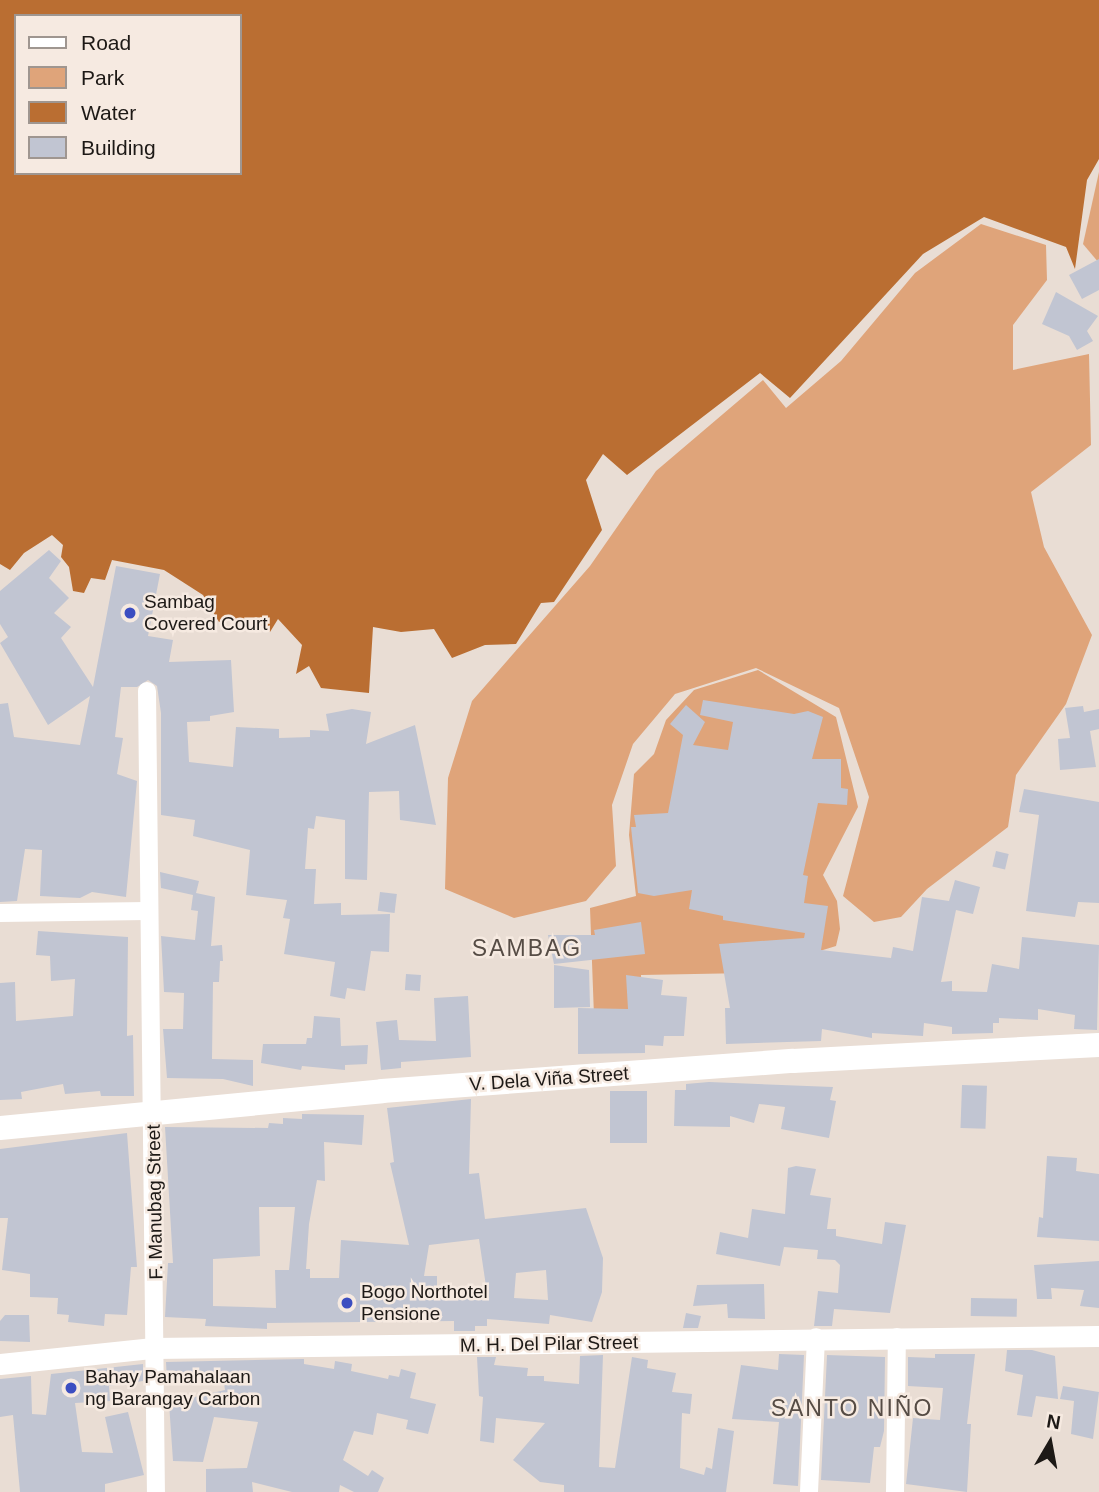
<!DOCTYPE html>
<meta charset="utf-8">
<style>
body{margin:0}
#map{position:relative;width:1099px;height:1492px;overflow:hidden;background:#e9ddd4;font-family:Helvetica,sans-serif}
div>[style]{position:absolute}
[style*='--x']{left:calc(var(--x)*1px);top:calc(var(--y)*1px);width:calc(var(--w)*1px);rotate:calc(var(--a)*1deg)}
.green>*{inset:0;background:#dfa47a}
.water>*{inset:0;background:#ba6e32}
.building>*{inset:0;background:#c1c5d2;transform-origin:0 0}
.minor>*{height:18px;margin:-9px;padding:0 9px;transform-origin:9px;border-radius:9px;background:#fff}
.tertiary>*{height:21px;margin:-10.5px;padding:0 10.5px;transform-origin:10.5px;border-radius:10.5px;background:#fff}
.secondary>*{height:24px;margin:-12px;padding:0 12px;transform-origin:12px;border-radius:12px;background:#fff}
.dots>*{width:19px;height:19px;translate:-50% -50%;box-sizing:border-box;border:4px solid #f6eae1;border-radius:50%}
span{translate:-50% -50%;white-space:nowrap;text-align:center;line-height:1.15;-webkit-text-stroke:5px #f6eae1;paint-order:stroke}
.poi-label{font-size:19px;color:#1d1916}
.left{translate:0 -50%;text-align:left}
.street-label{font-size:19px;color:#1d1916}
.quarter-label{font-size:23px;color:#564c45;letter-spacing:2px}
.legend{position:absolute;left:14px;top:14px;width:228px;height:161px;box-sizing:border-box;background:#f6eae1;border:2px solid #9f9690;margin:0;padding:9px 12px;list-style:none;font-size:21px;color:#1d1916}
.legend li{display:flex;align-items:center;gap:14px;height:35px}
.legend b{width:35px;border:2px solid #9f9690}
.north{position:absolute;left:1015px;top:1408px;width:70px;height:70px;-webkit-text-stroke:5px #f6eae1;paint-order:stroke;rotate:10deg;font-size:19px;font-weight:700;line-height:28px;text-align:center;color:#1d1916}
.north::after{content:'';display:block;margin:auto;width:24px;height:32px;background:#1d1916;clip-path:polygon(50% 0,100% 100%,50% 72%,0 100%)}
</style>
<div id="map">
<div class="green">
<div style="clip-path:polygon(1099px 172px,1099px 263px,1083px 244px)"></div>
<div style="clip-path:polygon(981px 224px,1046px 245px,1047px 280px,1013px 325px,1013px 370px,1089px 354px,1091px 445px,1031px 492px,1044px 547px,1092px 635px,1066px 704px,1016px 775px,1008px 827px,927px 889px,901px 917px,874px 922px,843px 896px,869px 797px,839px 708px,756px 668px,675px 694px,633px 744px,612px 805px,616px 866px,586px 901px,514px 918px,445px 889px,448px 778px,472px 701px,590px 566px,656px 471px,763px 380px,786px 408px,841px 361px,915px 273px)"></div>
<div style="clip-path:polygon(758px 670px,836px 717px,858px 807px,823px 875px,837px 901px,840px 929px,836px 946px,748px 973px,641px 975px,643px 1037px,595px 1043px,590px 908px,636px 896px,629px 835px,634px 774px,654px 754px,666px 720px,694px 690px)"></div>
</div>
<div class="water">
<div style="clip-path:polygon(evenodd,0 0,1099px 0,1099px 159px,1087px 180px,1075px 269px,1066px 247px,984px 217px,923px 254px,790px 398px,760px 373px,627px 475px,603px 454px,586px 480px,602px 530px,554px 602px,541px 603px,516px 644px,485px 645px,452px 658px,434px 629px,401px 632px,373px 627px,369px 693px,321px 688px,309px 666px,296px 674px,302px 645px,278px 619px,270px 632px,250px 618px,219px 622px,203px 595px,164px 570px,112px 560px,105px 580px,91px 578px,84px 593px,73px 591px,69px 567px,61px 557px,63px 545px,52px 535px,24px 553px,10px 570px,0 564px,0 0,16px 16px,240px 16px,240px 173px,16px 173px,16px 16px)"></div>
</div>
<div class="building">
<div style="clip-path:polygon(1099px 259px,1099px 290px,1082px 299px,1069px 275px)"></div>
<div style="clip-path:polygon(1056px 292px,1098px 316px,1087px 331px,1093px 341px,1077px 350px,1069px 336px,1042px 324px)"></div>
<div style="clip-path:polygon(49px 550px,61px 561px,49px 578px,69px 598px,54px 613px,71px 627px,61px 638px,93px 687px,116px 566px,160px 574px,148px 636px,173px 640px,169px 662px,231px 660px,234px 712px,210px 716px,210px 721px,187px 722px,189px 762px,233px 767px,236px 727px,279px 729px,279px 738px,310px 737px,310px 730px,329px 731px,326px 714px,352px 709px,371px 712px,366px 744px,415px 725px,436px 825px,400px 820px,399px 791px,369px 792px,367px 880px,345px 879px,345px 820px,316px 816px,314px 829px,308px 828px,305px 869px,316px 869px,314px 904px,341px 903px,341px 915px,390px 914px,389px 952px,371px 951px,365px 991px,347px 988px,345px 999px,330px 996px,335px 962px,284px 954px,290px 919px,283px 918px,287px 900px,246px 895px,250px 850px,193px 836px,195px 820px,161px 815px,161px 713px,157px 686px,148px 680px,137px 687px,121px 687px,115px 737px,123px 738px,117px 774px,137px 781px,126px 897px,92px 892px,80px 898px,40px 896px,42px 850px,25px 849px,17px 901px,0 902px,0 704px,8px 703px,14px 737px,80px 745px,90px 696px,48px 725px,0 643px,8px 637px,0 624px,0 591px)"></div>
<div style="clip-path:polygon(703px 700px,794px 714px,808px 711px,823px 717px,812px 759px,841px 759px,841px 788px,848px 789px,847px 805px,818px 803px,803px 875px,808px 876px,804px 903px,828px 906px,821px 950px,891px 958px,893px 947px,913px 951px,922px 897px,949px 901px,955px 880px,980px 887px,973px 914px,956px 910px,941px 982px,952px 981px,952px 991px,987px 992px,992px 964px,1019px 969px,1022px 937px,1099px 945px,1097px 1030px,1074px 1029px,1075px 1015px,1038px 1009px,1038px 1020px,999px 1018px,999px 1023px,993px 1023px,993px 1033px,952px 1034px,952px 1027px,924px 1023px,923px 1036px,872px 1033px,872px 1038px,822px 1029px,821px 1041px,726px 1044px,725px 1008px,730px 1008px,719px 944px,804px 938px,805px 933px,723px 920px,723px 916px,689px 909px,692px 890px,654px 896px,638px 893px,631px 827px,636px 827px,634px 815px,668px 813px,683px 735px,670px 724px,686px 705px,705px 722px,693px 745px,728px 750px,733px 722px,700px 715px)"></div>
<div style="clip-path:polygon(1083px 706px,1084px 712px,1099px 709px,1099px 729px,1090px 731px,1096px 767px,1060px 770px,1058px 739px,1070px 738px,1065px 708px)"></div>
<div style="clip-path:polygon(1024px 789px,1099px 802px,1099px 903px,1078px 902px,1075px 917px,1026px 911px,1039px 815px,1019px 812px)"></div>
<div style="left:996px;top:851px;width:13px;height:16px;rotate:13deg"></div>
<div style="clip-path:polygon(160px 872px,199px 881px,196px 893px,215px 897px,211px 946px,222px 945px,223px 961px,220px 961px,219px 982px,213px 982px,212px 1059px,253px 1060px,253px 1086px,223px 1079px,167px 1078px,163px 1029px,183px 1029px,184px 993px,164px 992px,161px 936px,195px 940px,198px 911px,191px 910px,193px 895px,161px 888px)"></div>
<div style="left:380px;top:892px;width:17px;height:19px;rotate:7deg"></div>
<div style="clip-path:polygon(641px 922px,645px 954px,554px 964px,548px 935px,595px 935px,594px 930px)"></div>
<div style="clip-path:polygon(38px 931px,128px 937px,127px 1036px,133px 1035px,134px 1096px,101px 1096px,100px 1091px,65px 1094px,63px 1084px,21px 1092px,22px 1099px,0 1100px,0 983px,15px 982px,16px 1021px,73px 1016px,75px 979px,51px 981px,50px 956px,36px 955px)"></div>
<div style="clip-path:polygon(554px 965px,589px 970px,590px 1007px,554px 1008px)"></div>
<div style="left:406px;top:974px;width:15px;height:16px;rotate:4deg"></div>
<div style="clip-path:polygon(626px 975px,663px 980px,661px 995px,687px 997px,684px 1036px,664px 1036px,663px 1046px,645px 1045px,645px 1053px,578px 1054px,578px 1008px,628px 1009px)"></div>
<div style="clip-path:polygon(468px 996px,471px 1057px,401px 1062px,401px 1068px,381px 1070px,376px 1022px,397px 1020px,399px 1040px,436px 1041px,434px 998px)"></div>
<div style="clip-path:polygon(314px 1016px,340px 1018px,341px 1046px,368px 1045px,367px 1064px,345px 1065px,345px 1070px,302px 1066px,301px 1070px,261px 1063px,263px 1044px,306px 1044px,307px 1038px,312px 1038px)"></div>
<div style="clip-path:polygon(709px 1082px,833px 1087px,830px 1100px,836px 1101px,829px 1138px,781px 1129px,785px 1107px,759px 1104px,754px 1123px,730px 1116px,730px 1127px,674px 1126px,675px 1090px,686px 1090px,686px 1084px)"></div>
<div style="left:962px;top:1085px;width:25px;height:43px;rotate:2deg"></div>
<div style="left:610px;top:1091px;width:37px;height:52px"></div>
<div style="clip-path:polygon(evenodd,471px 1099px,469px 1174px,479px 1173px,485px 1219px,586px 1208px,603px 1258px,602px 1292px,592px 1322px,550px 1315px,549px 1324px,487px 1319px,487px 1326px,475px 1326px,475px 1331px,454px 1331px,454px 1321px,267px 1323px,267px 1329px,205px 1326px,206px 1319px,165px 1317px,168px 1263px,173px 1263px,165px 1127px,268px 1128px,269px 1123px,283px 1124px,283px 1118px,302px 1119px,302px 1114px,364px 1115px,362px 1145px,324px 1142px,325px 1181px,317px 1180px,309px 1224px,306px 1269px,310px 1269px,310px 1278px,339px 1278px,341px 1240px,409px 1245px,390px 1163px,394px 1162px,387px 1108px,471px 1099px,259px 1207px,295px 1207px,289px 1270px,275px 1270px,276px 1308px,213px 1306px,213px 1259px,260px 1256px,259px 1207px,471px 1099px,479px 1239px,487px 1293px,437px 1298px,437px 1276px,424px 1276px,429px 1245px,479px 1239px,471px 1099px,546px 1270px,548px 1300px,514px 1298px,516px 1273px,546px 1270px)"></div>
<div style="clip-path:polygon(127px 1133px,137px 1267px,131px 1267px,127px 1315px,105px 1314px,104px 1326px,68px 1322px,69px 1315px,57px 1314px,58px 1298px,30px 1297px,30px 1274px,2px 1270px,8px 1218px,0 1218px,0 1149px)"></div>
<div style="clip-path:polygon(1047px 1156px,1077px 1158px,1076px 1171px,1099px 1174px,1099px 1241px,1037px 1237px,1039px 1217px,1043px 1218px)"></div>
<div style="clip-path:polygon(796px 1166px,816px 1169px,810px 1195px,831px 1198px,827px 1229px,836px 1229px,836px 1236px,882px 1244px,885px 1222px,906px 1225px,890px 1313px,834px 1309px,832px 1326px,814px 1326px,818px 1291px,838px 1293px,840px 1265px,835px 1260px,817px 1259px,818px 1250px,784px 1247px,780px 1266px,716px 1254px,720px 1232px,748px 1238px,752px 1209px,785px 1214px,788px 1168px)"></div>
<div style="clip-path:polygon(1099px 1261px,1099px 1308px,1080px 1306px,1084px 1290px,1051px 1288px,1052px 1299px,1037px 1299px,1034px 1265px)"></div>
<div style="clip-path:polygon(764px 1284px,765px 1319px,728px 1318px,727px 1304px,693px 1306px,697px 1285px)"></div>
<div style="left:971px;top:1298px;width:46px;height:18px;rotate:1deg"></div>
<div style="clip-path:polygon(686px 1313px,701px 1316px,698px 1328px,683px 1328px)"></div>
<div style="clip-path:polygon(5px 1315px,29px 1315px,30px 1342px,0 1341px,0 1321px)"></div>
<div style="clip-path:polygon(1007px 1350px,1032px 1350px,1055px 1356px,1058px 1399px,1036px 1396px,1032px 1417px,1017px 1415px,1023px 1375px,1005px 1371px)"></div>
<div style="clip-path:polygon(779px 1354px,804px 1355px,798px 1486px,773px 1484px,779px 1422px,732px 1419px,741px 1365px,778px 1370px)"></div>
<div style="clip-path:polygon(935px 1354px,975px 1354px,967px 1424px,971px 1424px,967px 1492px,906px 1484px,913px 1418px,940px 1420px,943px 1388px,908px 1386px,908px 1357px,935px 1358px)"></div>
<div style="clip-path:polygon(603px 1355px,599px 1467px,615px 1468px,632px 1357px,648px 1360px,647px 1368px,676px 1373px,672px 1392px,692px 1394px,690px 1414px,682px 1413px,680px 1468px,704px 1475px,706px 1467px,712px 1469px,718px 1428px,734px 1431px,726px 1492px,564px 1492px,564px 1485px,540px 1482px,513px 1460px,545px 1423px,496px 1418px,494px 1443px,480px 1441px,483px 1397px,479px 1396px,477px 1357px,496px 1357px,494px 1365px,528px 1368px,527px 1376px,544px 1376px,544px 1381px,579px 1384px,580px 1356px)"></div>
<div style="clip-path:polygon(827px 1355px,885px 1357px,884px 1431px,880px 1447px,874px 1447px,870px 1483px,821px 1480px)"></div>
<div style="clip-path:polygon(304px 1359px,304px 1364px,334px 1369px,335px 1361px,352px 1364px,351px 1371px,388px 1379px,389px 1375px,399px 1377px,401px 1369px,416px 1373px,410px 1398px,436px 1404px,428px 1434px,406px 1429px,408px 1420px,377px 1413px,373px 1435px,354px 1431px,343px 1460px,368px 1476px,372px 1470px,384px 1478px,378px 1492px,354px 1492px,340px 1485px,339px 1492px,292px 1492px,252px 1482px,253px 1492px,206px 1492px,206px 1469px,247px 1468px,258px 1422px,214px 1417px,203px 1462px,173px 1461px,169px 1403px,225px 1390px,223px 1377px,167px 1381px,166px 1362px)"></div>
<div style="clip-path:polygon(143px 1364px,143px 1381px,109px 1386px,110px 1401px,75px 1403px,82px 1452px,113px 1453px,105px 1417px,128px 1412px,144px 1475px,105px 1484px,105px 1492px,20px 1492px,13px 1415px,0 1417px,0 1379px,31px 1376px,32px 1414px,46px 1415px,51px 1374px)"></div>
<div style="clip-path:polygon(1063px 1386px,1099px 1392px,1093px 1439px,1071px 1434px,1074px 1401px,1060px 1399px)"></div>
</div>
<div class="minor">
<div style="--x:147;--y:691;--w:801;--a:89.36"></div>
<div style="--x:0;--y:913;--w:148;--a:-0.8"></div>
<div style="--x:809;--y:1492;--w:155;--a:-87.4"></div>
<div style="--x:895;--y:1492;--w:155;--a:-89.3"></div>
</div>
<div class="tertiary">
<div style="--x:0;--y:1364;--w:154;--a:-6"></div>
<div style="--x:153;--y:1348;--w:946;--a:-0.73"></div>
</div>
<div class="secondary">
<div style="--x:0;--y:1128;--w:384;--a:-5.5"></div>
<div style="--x:382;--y:1091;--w:412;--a:-4.2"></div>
<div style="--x:793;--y:1061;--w:306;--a:-3"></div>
</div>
<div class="dots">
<div style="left:130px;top:613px;background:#3c4ec1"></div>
<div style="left:347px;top:1303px;background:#3c4ec1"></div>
<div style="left:71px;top:1388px;background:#3c4ec1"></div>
</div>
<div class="poi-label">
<span class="left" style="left:144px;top:613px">Sambag<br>Covered Court</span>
<span class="left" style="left:361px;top:1303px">Bogo Northotel<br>Pensione</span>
<span class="left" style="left:85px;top:1388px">Bahay Pamahalaan<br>ng Barangay Carbon</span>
</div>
<div class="street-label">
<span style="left:549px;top:1079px;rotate:-4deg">V. Dela Viña Street</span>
<span style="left:155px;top:1202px;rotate:-91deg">F. Manubag Street</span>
<span style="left:549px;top:1344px;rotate:-1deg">M. H. Del Pilar Street</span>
</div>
<div class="quarter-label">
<span style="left:527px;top:948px">SAMBAG</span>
<span style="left:852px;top:1408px">SANTO NIÑO</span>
</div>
<ul class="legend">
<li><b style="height:9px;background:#fff"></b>Road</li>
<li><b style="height:19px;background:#dfa47a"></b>Park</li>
<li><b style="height:19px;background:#ba6e32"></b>Water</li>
<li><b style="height:19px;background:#c1c5d2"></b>Building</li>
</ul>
<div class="north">N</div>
</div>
